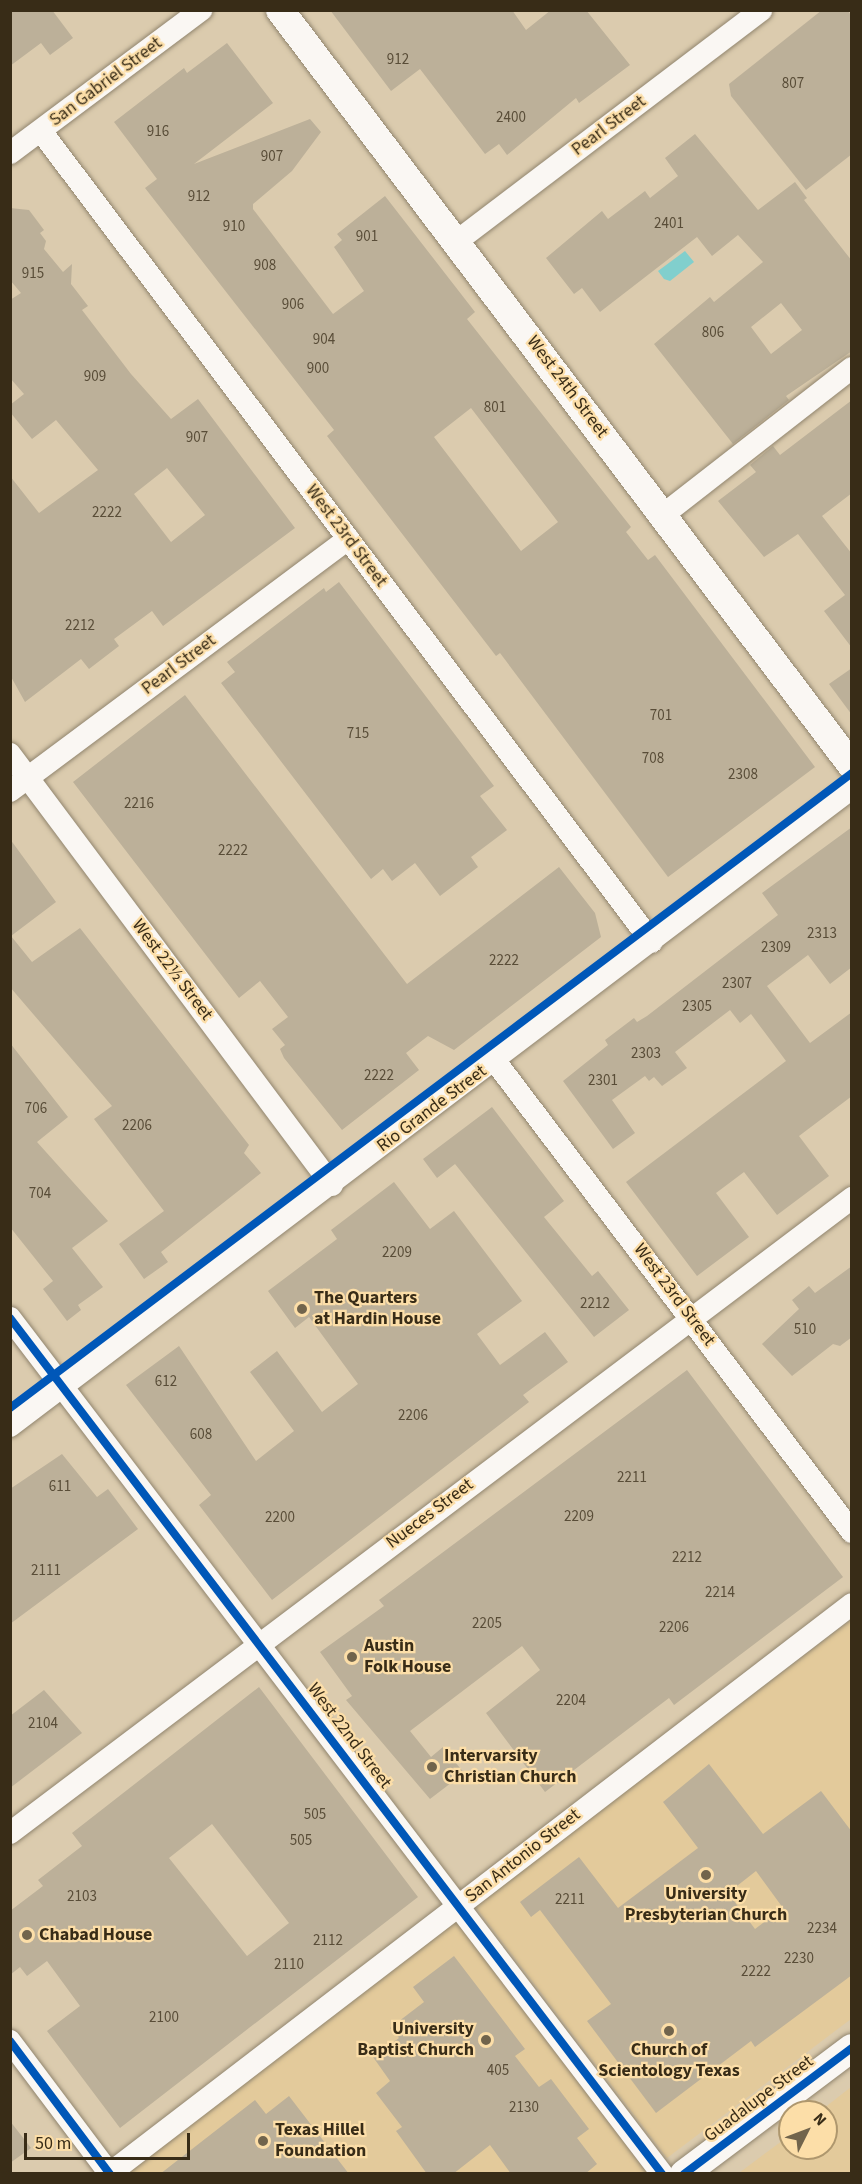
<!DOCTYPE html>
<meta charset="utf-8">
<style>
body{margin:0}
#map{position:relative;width:862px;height:2184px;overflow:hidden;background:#dbcbae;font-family:"Source Sans 3",sans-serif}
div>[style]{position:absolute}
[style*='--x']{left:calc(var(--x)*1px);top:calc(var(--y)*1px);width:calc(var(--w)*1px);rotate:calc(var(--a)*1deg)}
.built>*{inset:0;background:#e3ca9b}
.water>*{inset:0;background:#81cfcd}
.building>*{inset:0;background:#bcb099}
.roads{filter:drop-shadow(0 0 2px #91856e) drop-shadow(0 0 2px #91856e)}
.minor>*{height:22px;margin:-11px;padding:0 11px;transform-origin:11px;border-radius:11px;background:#faf7f3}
.major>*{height:28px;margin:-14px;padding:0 14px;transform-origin:14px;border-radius:14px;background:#faf7f3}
.cycleway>*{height:8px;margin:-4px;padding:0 4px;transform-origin:4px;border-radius:4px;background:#0057b8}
.dots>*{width:16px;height:16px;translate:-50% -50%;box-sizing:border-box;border:3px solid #fcdea8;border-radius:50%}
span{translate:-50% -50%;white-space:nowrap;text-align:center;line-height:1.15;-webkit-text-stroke:4.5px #fcdea8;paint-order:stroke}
.number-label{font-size:15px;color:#594d38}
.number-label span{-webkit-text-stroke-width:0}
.street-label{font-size:18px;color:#382c17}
.poi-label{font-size:18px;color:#382c17;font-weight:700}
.left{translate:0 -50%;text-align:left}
.right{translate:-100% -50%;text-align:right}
.frame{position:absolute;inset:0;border:12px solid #382c17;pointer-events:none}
.north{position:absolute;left:778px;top:2100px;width:60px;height:60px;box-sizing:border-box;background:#fcdea8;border:2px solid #ae976e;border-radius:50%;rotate:48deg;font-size:16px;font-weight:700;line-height:24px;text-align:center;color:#382c17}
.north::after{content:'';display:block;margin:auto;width:21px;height:27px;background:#71644c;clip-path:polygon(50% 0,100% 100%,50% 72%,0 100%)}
.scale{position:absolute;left:24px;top:2133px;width:166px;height:27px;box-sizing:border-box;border:3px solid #382c17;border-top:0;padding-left:8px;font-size:18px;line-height:21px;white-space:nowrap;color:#382c17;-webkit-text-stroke:4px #fcdea8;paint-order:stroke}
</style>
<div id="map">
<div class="built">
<div style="clip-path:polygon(851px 1620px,851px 2019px,667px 2158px,475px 1906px)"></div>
<div style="clip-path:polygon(460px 1919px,647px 2173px,133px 2174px,130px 2170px)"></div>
<div style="clip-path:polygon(851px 2087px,851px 2173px,739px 2173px,790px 2135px,790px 2148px,826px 2148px,826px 2112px,819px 2112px)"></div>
</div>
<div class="water">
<div style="clip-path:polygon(685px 251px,694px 262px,670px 281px,664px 279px,658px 271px)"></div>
</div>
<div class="building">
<div style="clip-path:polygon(10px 10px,52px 10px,73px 38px,50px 55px,41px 43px,10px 66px)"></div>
<div style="clip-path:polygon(330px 10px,512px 10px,526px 30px,551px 10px,586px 10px,630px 65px,579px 103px,576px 98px,507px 155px,499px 144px,485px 154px,420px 69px,391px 91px)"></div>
<div style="clip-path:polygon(822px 10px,847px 10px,852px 16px,852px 154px,806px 190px,731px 96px,729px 84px)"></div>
<div style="clip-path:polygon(evenodd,227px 43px,273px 103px,194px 164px,310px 119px,321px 132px,292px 171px,253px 204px,253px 209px,333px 314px,364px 291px,334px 247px,342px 240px,337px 234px,385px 196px,475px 312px,467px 319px,631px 527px,626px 532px,648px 560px,655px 555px,815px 767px,668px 877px,500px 653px,496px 656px,327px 436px,334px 430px,145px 188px,157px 179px,114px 122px,184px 68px,187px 73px,227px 43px,471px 408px,558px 522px,521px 551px,434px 437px,471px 408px)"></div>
<div style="clip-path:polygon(evenodd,695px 134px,758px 210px,795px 182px,807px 198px,804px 200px,852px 261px,852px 351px,786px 396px,789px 400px,733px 444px,654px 344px,710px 297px,714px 302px,763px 262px,738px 235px,712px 256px,697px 237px,600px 312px,582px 288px,574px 294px,546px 258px,602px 211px,608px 219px,645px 191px,650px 198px,678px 176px,665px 158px,695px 134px,781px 303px,802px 330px,771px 354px,751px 327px,781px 303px)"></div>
<div style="clip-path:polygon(evenodd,10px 208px,29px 210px,44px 230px,40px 233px,46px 241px,44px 249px,63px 272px,72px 264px,71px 284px,88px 306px,82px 310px,131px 374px,171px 419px,198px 399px,295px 528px,163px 626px,152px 611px,114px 639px,119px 646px,89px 669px,81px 659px,25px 702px,10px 675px,10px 476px,39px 513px,98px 470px,56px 420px,32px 439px,10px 412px,10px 405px,24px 394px,10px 378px,10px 300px,21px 293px,10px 280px,10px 208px,167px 468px,205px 515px,171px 542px,134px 494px,167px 468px)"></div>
<div style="clip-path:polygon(852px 400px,852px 493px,822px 516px,852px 554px,852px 648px,824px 611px,845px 595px,798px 534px,764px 557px,718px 501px,756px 472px,750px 465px,773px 446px,780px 455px)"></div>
<div style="clip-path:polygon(339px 582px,494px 786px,480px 796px,507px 830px,471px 857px,478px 867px,440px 896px,415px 863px,392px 881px,383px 869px,371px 879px,221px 683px,235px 672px,227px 662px,324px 588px,326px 592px)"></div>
<div style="clip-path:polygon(852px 668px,852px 715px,829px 684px)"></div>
<div style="clip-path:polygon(185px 695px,407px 984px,559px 867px,595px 913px,601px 937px,454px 1050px,428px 1036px,406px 1053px,419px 1070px,342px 1130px,284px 1058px,280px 1049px,285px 1045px,272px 1029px,288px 1017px,260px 981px,239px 998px,73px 782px)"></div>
<div style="clip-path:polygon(852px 827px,852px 967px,830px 984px,808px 955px,767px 986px,810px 1043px,852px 1012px,852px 1096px,799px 1136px,829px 1176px,777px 1215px,744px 1172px,716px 1193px,749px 1237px,697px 1276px,626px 1182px,786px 1061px,751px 1014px,740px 1023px,730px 1010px,675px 1052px,687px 1068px,669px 1081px,662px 1086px,654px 1077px,649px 1081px,645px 1076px,612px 1100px,635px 1133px,613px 1149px,563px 1081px,608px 1045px,605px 1040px,634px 1018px,637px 1022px,647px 1016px,778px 915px,762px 893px)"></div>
<div style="clip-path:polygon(10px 839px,56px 902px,11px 936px,32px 962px,80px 928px,249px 1145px,244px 1153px,261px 1173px,161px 1252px,168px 1262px,144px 1279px,119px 1244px,164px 1211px,94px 1119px,112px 1106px,10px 987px)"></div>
<div style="clip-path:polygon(10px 1043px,68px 1117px,37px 1142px,108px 1221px,72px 1248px,103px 1287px,78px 1305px,81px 1310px,67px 1321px,43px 1289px,53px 1281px,10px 1227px)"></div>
<div style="clip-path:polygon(492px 1107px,564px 1201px,544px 1217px,592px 1276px,598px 1271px,629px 1310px,594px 1337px,455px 1164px,437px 1178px,423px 1159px)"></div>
<div style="clip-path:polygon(394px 1182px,430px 1229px,454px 1211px,522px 1301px,477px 1334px,500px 1365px,545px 1332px,568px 1362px,523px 1395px,529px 1402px,272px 1600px,199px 1505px,211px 1495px,126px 1385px,179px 1346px,256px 1461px,294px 1431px,250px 1372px,277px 1351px,322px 1412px,358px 1384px,309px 1317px,295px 1328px,268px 1291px,337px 1239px,331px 1230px)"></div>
<div style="clip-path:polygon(852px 1266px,852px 1337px,840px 1346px,833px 1344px,792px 1376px,762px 1344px,799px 1309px,792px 1300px,809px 1286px,815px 1293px)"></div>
<div style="clip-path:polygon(687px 1370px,843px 1577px,674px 1705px,669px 1698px,545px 1792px,486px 1713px,540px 1670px,522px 1646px,410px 1731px,431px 1757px,443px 1747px,464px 1773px,430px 1799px,346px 1700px,352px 1696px,320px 1652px,384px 1606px,379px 1600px)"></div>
<div style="clip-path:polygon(62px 1454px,97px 1497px,108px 1489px,138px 1529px,10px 1624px,10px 1489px)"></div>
<div style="clip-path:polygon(evenodd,259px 1687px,418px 1897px,120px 2128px,47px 2031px,80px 2006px,47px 1961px,27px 1976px,20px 1967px,10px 1975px,10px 1911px,43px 1886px,38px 1880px,82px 1846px,72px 1833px,259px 1687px,212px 1824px,289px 1923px,247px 1956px,169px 1858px,212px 1824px)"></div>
<div style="clip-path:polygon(44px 1690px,82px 1733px,10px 1788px,10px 1716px)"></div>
<div style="clip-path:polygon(evenodd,709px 1764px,763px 1834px,821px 1791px,852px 1832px,852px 1975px,755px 2047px,751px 2041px,656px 2113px,587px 2021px,611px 2004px,540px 1910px,531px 1917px,520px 1902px,579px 1857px,618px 1908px,698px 1848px,663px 1802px,709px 1764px,756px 1871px,783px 1908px,755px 1929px,728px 1893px,756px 1871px)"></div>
<div style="clip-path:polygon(454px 1956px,525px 2049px,515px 2056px,539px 2087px,551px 2079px,589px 2129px,577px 2138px,597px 2164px,585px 2174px,511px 2174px,490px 2145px,453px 2174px,427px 2174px,396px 2131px,402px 2127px,376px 2093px,390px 2081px,373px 2057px,399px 2038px,390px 2028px,424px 2002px,413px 1987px)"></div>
<div style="clip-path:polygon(289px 2096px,349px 2174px,160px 2174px,255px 2100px,266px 2114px)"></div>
<div style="clip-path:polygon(10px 2121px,31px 2148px,10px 2163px)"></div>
</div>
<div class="roads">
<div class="minor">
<div style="--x:41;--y:131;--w:1015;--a:53.01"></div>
<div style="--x:10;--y:153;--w:239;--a:-36.8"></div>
<div style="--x:457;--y:241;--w:382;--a:-37.2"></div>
<div style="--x:663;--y:515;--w:239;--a:-37.9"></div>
<div style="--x:10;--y:754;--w:538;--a:53.24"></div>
<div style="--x:10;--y:791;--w:422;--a:-36.7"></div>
<div style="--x:495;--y:1061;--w:591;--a:52.84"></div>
<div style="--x:10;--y:1318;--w:1076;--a:52.7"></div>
<div style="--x:10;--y:1426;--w:1056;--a:-37.15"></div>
<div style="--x:10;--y:1833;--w:1055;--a:-37.02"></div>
<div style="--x:10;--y:2041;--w:166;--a:53.1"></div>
<div style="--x:109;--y:2174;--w:936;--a:-37.49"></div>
</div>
<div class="major">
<div style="--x:280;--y:10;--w:948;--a:52.89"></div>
<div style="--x:684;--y:2174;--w:210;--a:-36.9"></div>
</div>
</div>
<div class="cycleway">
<div style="--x:10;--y:1318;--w:1076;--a:52.7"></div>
<div style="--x:10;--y:1408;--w:1055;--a:-37.02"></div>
<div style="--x:10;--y:2041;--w:166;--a:53.1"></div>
<div style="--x:684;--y:2174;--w:210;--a:-36.9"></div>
</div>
<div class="dots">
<div style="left:302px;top:1309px;background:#71644c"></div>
<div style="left:352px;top:1657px;background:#71644c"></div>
<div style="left:432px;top:1767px;background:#71644c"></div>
<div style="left:706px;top:1875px;background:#71644c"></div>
<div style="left:27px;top:1935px;background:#71644c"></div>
<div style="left:669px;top:2031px;background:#71644c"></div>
<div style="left:486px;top:2040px;background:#71644c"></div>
<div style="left:263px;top:2141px;background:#71644c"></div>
</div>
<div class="number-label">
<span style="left:398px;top:60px">912</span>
<span style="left:793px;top:84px">807</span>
<span style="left:511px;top:118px">2400</span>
<span style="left:158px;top:132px">916</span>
<span style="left:272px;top:157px">907</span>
<span style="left:199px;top:197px">912</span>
<span style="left:669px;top:224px">2401</span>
<span style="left:234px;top:227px">910</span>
<span style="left:367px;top:237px">901</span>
<span style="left:265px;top:266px">908</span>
<span style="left:33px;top:274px">915</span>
<span style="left:293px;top:305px">906</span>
<span style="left:713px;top:333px">806</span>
<span style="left:324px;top:340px">904</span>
<span style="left:318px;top:369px">900</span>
<span style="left:95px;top:377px">909</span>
<span style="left:495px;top:408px">801</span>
<span style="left:197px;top:438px">907</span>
<span style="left:107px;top:513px">2222</span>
<span style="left:80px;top:626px">2212</span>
<span style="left:661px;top:716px">701</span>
<span style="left:358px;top:734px">715</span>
<span style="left:653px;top:759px">708</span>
<span style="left:743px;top:775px">2308</span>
<span style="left:139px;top:804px">2216</span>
<span style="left:233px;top:851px">2222</span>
<span style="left:822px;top:934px">2313</span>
<span style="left:776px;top:948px">2309</span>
<span style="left:504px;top:961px">2222</span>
<span style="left:737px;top:984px">2307</span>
<span style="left:697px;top:1007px">2305</span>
<span style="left:646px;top:1054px">2303</span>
<span style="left:379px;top:1076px">2222</span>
<span style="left:603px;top:1081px">2301</span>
<span style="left:36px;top:1109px">706</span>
<span style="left:137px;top:1126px">2206</span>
<span style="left:40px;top:1194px">704</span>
<span style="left:397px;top:1253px">2209</span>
<span style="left:595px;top:1304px">2212</span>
<span style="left:805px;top:1330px">510</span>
<span style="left:166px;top:1382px">612</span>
<span style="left:413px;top:1416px">2206</span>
<span style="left:201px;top:1435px">608</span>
<span style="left:632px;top:1478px">2211</span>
<span style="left:60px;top:1487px">611</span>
<span style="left:579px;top:1517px">2209</span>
<span style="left:280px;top:1518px">2200</span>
<span style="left:687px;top:1558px">2212</span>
<span style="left:46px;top:1571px">2111</span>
<span style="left:720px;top:1593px">2214</span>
<span style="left:487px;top:1624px">2205</span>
<span style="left:674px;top:1628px">2206</span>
<span style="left:571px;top:1701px">2204</span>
<span style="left:43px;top:1724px">2104</span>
<span style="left:315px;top:1815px">505</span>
<span style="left:301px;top:1841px">505</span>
<span style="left:82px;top:1897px">2103</span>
<span style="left:570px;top:1900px">2211</span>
<span style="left:822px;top:1929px">2234</span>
<span style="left:328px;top:1941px">2112</span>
<span style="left:799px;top:1959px">2230</span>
<span style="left:289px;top:1965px">2110</span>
<span style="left:756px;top:1972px">2222</span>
<span style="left:164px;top:2018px">2100</span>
<span style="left:498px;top:2071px">405</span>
<span style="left:524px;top:2108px">2130</span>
</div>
<div class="street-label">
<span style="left:106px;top:82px;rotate:-37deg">San Gabriel Street</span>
<span style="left:609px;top:126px;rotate:-37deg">Pearl Street</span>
<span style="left:567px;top:387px;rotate:53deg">West 24th Street</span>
<span style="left:346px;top:536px;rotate:53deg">West 23rd Street</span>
<span style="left:179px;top:665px;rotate:-37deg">Pearl Street</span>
<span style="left:172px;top:970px;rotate:53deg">West 22½ Street</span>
<span style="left:432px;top:1109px;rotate:-37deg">Rio Grande Street</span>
<span style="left:674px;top:1295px;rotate:53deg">West 23rd Street</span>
<span style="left:430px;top:1514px;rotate:-37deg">Nueces Street</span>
<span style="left:349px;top:1736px;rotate:53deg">West 22nd Street</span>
<span style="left:523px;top:1856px;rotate:-38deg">San Antonio Street</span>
<span style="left:759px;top:2099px;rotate:-37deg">Guadalupe Street</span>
</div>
<div class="poi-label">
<span class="left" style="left:314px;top:1309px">The Quarters<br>at Hardin House</span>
<span class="left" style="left:364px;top:1657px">Austin<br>Folk House</span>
<span class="left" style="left:444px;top:1767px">Intervarsity<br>Christian Church</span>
<span style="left:706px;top:1905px">University<br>Presbyterian Church</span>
<span class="left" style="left:39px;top:1935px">Chabad House</span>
<span class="right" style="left:474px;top:2040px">University<br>Baptist Church</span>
<span style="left:669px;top:2061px">Church of<br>Scientology Texas</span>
<span class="left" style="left:275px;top:2141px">Texas Hillel<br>Foundation</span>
</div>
<div class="frame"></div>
<div class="north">N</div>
<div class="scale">50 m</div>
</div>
